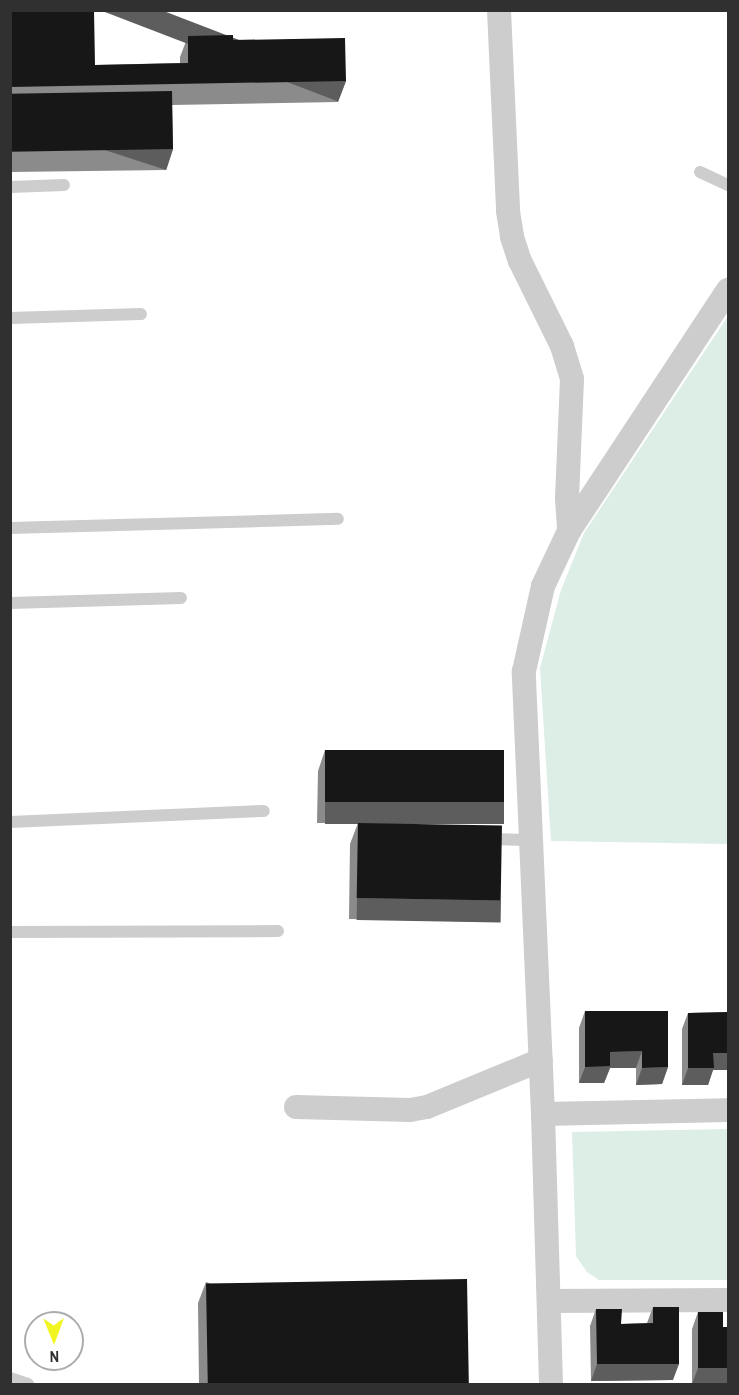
<!DOCTYPE html>
<style>
body{margin:0}
#map{position:relative;width:739px;height:1395px;overflow:hidden;background:#fff;font-family:"Archivo Narrow",sans-serif}
div>[style]{position:absolute}
[style*='--x']{left:calc(var(--x)*1px);top:calc(var(--y)*1px);width:calc(var(--w)*1px);rotate:calc(var(--a)*1deg)}
.green>*{inset:0;background:#dceee6}
.lane>*{height:12px;margin:-6px;padding:0 6px;transform-origin:6px;border-radius:6px;background:#cdcdcd}
.street>*{height:24px;margin:-12px;padding:0 12px;transform-origin:12px;border-radius:12px;background:#cdcdcd}
.wall>*{inset:0;background:#8b8b8b}
.shaded-wall>*{inset:0;background:#5d5d5d;transform-origin:0 0}
.building>*{inset:0;background:#171717;transform-origin:0 0}
span{translate:-50% -50%;white-space:nowrap;text-align:center;line-height:1.15;-webkit-text-stroke:6px #fff;paint-order:stroke}
.frame{position:absolute;inset:0;border:12px solid #303030;pointer-events:none}
.north{position:absolute;left:24px;top:1311px;width:60px;height:60px;box-sizing:border-box;background:#fff;border:2px solid #acacac;border-radius:50%;rotate:179deg;font-size:16px;font-weight:700;line-height:24px;text-align:center;color:#303030}
.north::after{content:'';display:block;margin:auto;width:21px;height:27px;background:#f1f623;clip-path:polygon(50% 0,100% 100%,50% 72%,0 100%)}
</style>
<div id="map">
<div class="green">
<div style="clip-path:polygon(728px 316px,728px 844px,551px 841px,540px 668px,561px 590px,584px 533px)"></div>
<div style="clip-path:polygon(728px 1129px,728px 1280px,599px 1280px,587px 1272px,576px 1256px,572px 1132px)"></div>
</div>
<div class="lane">
<div style="--x:700;--y:172;--w:31;--a:25"></div>
<div style="--x:10;--y:187;--w:54;--a:-2.1"></div>
<div style="--x:10;--y:318;--w:131;--a:-1.7"></div>
<div style="--x:10;--y:528;--w:328;--a:-1.6"></div>
<div style="--x:10;--y:603;--w:171;--a:-1.7"></div>
<div style="--x:10;--y:822;--w:254;--a:-2.5"></div>
<div style="--x:486;--y:839;--w:44;--a:1.3"></div>
<div style="--x:10;--y:932;--w:268;--a:-0.2"></div>
<div style="--x:10;--y:1378;--w:19;--a:18"></div>
</div>
<div class="street">
<div style="--x:499;--y:10;--w:201;--a:87.4"></div>
<div style="--x:508;--y:211;--w:26;--a:81"></div>
<div style="--x:512;--y:237;--w:25;--a:72"></div>
<div style="--x:520;--y:261;--w:95;--a:63.7"></div>
<div style="--x:562;--y:346;--w:34;--a:73"></div>
<div style="--x:572;--y:379;--w:120;--a:92.4"></div>
<div style="--x:567;--y:499;--w:32;--a:86"></div>
<div style="--x:296;--y:1107;--w:114;--a:1.5"></div>
<div style="--x:410;--y:1110;--w:17;--a:-10"></div>
<div style="--x:427;--y:1107;--w:123;--a:-22.4"></div>
<div style="--x:543;--y:1114;--w:185;--a:-1.2"></div>
<div style="--x:550;--y:1301;--w:178;--a:-0.3"></div>
<div style="--x:551;--y:1384;--w:270;--a:-91.7"></div>
<div style="--x:543;--y:1114;--w:443;--a:-92.5"></div>
<div style="--x:524;--y:671;--w:87;--a:-77.4"></div>
<div style="--x:543;--y:586;--w:61;--a:-64.7"></div>
<div style="--x:569;--y:531;--w:289;--a:-56.6"></div>
</div>
<div class="wall">
<div style="clip-path:polygon(10px 10px,95px 65px,180px 63px,180px 57px,188px 36px,233px 40px,346px 81px,338px 102px,172px 105px,173px 149px,166px 170px,10px 172px)"></div>
<div style="clip-path:polygon(325px 750px,496px 824px,406px 824px,501px 901px,493px 922px,349px 919px,350px 844px,358px 823px,317px 823px,318px 771px)"></div>
<div style="clip-path:polygon(585px 1011px,668px 1067px,662px 1084px,636px 1085px,636px 1068px,610px 1068px,604px 1083px,579px 1083px,579px 1028px)"></div>
<div style="clip-path:polygon(729px 1012px,729px 1070px,713px 1070px,708px 1085px,682px 1085px,682px 1029px,688px 1013px)"></div>
<div style="clip-path:polygon(206px 1282px,468px 1384px,199px 1384px,198px 1303px)"></div>
<div style="clip-path:polygon(653px 1307px,673px 1380px,591px 1381px,590px 1326px,596px 1309px,621px 1324px,647px 1323px)"></div>
<div style="clip-path:polygon(698px 1312px,723px 1327px,729px 1327px,729px 1384px,692px 1384px,692px 1329px)"></div>
</div>
<div class="shaded-wall">
<div style="left:346px;top:81px;width:22px;height:336px;rotate:111deg"></div>
<div style="left:173px;top:149px;width:22px;height:163px;rotate:108deg"></div>
<div style="left:325px;top:802px;width:179px;height:22px"></div>
<div style="left:357px;top:898px;width:144px;height:22px;rotate:1deg"></div>
<div style="clip-path:polygon(642px 1051px,636px 1068px,610px 1068px,604px 1083px,579px 1083px,585px 1067px,610px 1052px)"></div>
<div style="clip-path:polygon(713px 1053px,729px 1053px,729px 1070px,713px 1070px,708px 1085px,682px 1085px,688px 1068px)"></div>
<div style="clip-path:polygon(668px 1067px,662px 1084px,636px 1085px,642px 1068px)"></div>
<div style="clip-path:polygon(597px 1364px,679px 1364px,673px 1380px,591px 1381px)"></div>
<div style="clip-path:polygon(698px 1368px,729px 1368px,729px 1384px,692px 1384px)"></div>
</div>
<div class="building">
<div style="clip-path:polygon(10px 10px,94px 10px,95px 65px,188px 63px,188px 36px,233px 35px,233px 40px,345px 38px,346px 81px,10px 87px)"></div>
<div style="left:172px;top:91px;width:58px;height:162px;rotate:89deg"></div>
<div style="left:325px;top:750px;width:179px;height:52px"></div>
<div style="left:358px;top:823px;width:144px;height:75px;rotate:1deg"></div>
<div style="clip-path:polygon(585px 1011px,668px 1011px,668px 1067px,642px 1068px,642px 1051px,610px 1052px,610px 1066px,585px 1067px)"></div>
<div style="clip-path:polygon(729px 1012px,729px 1053px,713px 1053px,714px 1068px,688px 1068px,688px 1013px)"></div>
<div style="left:467px;top:1279px;width:105px;height:261px;rotate:89deg"></div>
<div style="clip-path:polygon(653px 1307px,679px 1307px,679px 1364px,597px 1364px,596px 1309px,622px 1309px,621px 1324px,653px 1323px)"></div>
<div style="clip-path:polygon(698px 1312px,723px 1312px,723px 1327px,729px 1327px,729px 1368px,698px 1368px)"></div>
</div>
<div class="frame"></div>
<div class="north">N</div>
</div>
